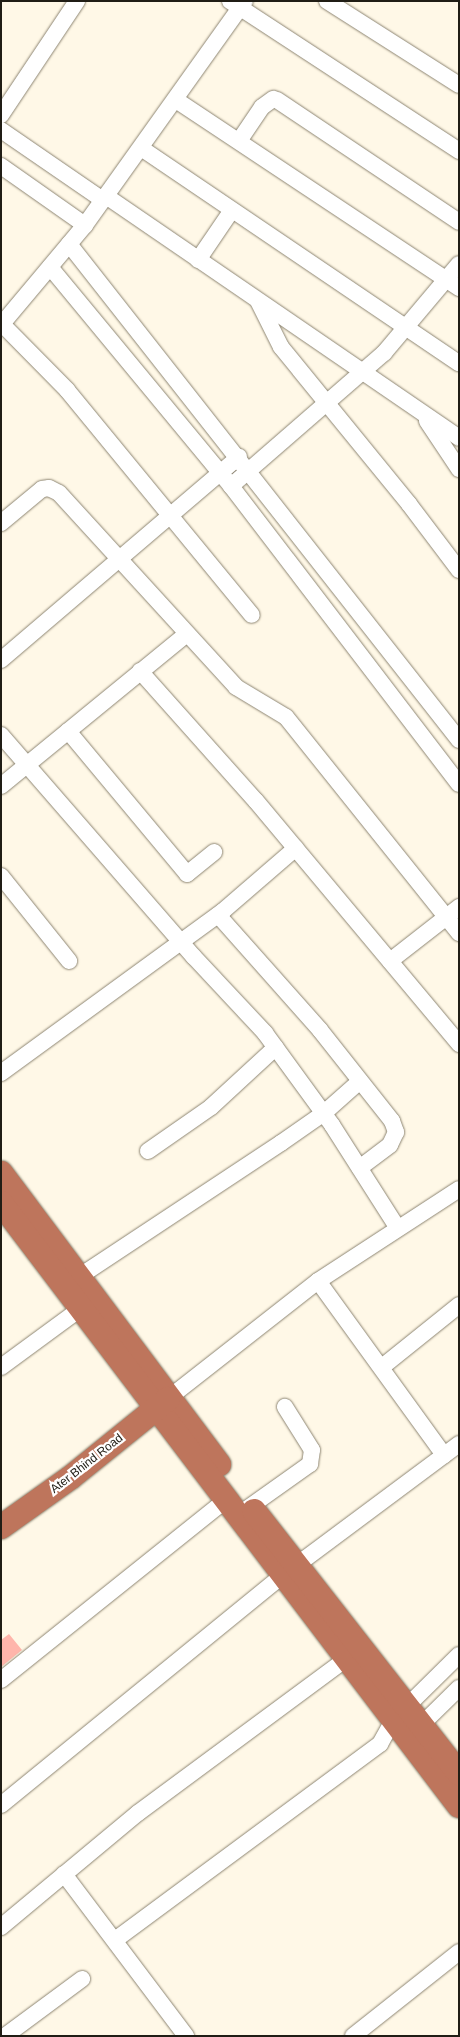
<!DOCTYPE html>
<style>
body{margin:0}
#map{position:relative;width:460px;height:2037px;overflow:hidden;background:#fff8e7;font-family:Helvetica,sans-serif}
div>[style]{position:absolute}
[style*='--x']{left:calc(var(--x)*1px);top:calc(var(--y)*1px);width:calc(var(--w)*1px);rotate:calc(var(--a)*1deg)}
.building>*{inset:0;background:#ffb5ab}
.roads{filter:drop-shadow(0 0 1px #8d8572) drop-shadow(0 0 1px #8d8572)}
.minor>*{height:16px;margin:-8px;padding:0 8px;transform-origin:8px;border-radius:8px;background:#fff}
.highway>*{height:24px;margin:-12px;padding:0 12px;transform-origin:12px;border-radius:12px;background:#be755c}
span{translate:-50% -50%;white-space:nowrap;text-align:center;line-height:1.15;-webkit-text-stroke:4.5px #fff;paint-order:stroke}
.street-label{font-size:12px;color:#201d15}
.frame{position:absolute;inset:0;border:2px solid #201d15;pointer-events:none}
</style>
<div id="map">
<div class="building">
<div style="clip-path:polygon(9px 1634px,22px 1650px,1px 1667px,1px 1640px)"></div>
</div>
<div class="roads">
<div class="minor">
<div style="--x:230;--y:1;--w:274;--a:33.2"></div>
<div style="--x:327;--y:1;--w:156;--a:32.5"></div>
<div style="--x:176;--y:100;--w:340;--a:33.6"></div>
<div style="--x:277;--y:100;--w:219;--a:33.8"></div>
<div style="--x:1;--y:115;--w:137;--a:-56.3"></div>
<div style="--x:1;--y:130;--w:124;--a:34.5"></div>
<div style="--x:239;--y:141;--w:41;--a:-55.9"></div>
<div style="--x:262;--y:107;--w:14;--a:-36"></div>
<div style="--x:141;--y:148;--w:384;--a:34.1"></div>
<div style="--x:1;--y:166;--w:103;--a:35.1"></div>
<div style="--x:85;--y:225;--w:131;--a:130"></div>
<div style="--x:106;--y:196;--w:428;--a:34.4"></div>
<div style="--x:85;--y:225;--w:275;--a:-54.5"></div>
<div style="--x:69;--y:244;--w:631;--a:51.82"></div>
<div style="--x:198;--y:260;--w:60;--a:-55.8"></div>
<div style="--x:50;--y:267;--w:284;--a:50.4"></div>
<div style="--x:231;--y:486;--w:375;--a:52.6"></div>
<div style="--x:258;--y:301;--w:51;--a:63.4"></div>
<div style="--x:281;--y:347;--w:203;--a:50.8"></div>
<div style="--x:409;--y:504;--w:83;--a:52.9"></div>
<div style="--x:2;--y:324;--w:93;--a:45.4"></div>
<div style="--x:67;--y:390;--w:291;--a:50.6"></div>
<div style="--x:427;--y:421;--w:58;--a:56.3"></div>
<div style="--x:231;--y:486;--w:203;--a:-41"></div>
<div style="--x:384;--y:353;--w:116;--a:-49.9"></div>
<div style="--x:1;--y:523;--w:53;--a:-39.7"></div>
<div style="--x:42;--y:489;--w:7;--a:-8"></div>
<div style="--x:49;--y:488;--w:11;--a:27"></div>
<div style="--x:59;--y:493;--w:263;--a:47.6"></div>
<div style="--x:236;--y:687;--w:58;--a:31"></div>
<div style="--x:286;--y:717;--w:277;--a:51.3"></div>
<div style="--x:1;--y:660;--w:313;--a:-40.5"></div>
<div style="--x:140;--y:671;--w:174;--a:48.3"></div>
<div style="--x:256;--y:801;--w:317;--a:50.1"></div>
<div style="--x:68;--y:731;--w:186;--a:50.2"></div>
<div style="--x:187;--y:874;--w:35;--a:-39"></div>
<div style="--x:1;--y:735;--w:294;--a:49"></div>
<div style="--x:194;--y:957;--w:104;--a:46.9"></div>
<div style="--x:265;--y:1033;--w:114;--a:53.9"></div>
<div style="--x:332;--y:1125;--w:121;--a:57.5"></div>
<div style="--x:1;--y:786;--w:240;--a:-39.3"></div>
<div style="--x:1;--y:876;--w:109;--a:51.3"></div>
<div style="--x:218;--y:915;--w:154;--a:48.4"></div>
<div style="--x:320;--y:1030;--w:116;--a:51.6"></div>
<div style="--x:392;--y:1121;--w:12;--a:70"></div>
<div style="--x:396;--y:1132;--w:14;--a:115"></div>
<div style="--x:390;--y:1145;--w:38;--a:143"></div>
<div style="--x:390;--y:961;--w:88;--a:-38"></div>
<div style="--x:1;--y:1073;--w:275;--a:-36.1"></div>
<div style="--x:223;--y:911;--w:96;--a:-40.8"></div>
<div style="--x:148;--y:1151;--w:77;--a:-34.9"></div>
<div style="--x:211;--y:1107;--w:88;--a:-42.7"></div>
<div style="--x:318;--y:1281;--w:215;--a:54.1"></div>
<div style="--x:71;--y:1282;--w:252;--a:-33.5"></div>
<div style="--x:281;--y:1143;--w:52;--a:-34.9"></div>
<div style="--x:324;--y:1113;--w:48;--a:-41.6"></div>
<div style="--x:1;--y:1367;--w:108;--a:-36.3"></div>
<div style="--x:382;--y:1367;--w:99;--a:-38.8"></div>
<div style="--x:170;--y:1397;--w:188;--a:-38.1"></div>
<div style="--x:318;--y:1281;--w:168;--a:-33.1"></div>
<div style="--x:241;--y:1513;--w:85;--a:-35.4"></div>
<div style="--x:310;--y:1464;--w:14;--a:-82"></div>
<div style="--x:312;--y:1450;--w:51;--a:-122.1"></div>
<div style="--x:1;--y:1680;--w:288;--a:-38.7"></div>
<div style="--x:414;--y:1732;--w:63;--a:-44.4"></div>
<div style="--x:1;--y:1805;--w:362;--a:-39.2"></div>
<div style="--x:282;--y:1576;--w:221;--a:-36.7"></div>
<div style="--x:64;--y:1874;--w:203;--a:53"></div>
<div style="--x:1;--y:1927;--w:178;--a:-39.8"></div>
<div style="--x:138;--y:1813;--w:257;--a:-36.5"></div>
<div style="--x:115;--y:1940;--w:330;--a:-36.5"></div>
<div style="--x:380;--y:1744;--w:29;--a:-61"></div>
<div style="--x:394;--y:1719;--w:91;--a:-44.6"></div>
<div style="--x:5;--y:2036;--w:96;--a:-36.5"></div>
<div style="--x:353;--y:2036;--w:135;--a:-38.4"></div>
</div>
<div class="highway">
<div style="--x:1;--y:1173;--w:364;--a:53.2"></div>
<div style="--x:1;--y:1203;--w:757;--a:52.78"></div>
<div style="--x:254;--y:1511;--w:333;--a:52"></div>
<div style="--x:1;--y:1527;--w:85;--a:-35.4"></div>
<div style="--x:70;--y:1478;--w:126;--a:-38.9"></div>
</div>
</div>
<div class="street-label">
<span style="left:87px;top:1464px;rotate:-38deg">Ater Bhind Road</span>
</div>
<div class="frame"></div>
</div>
